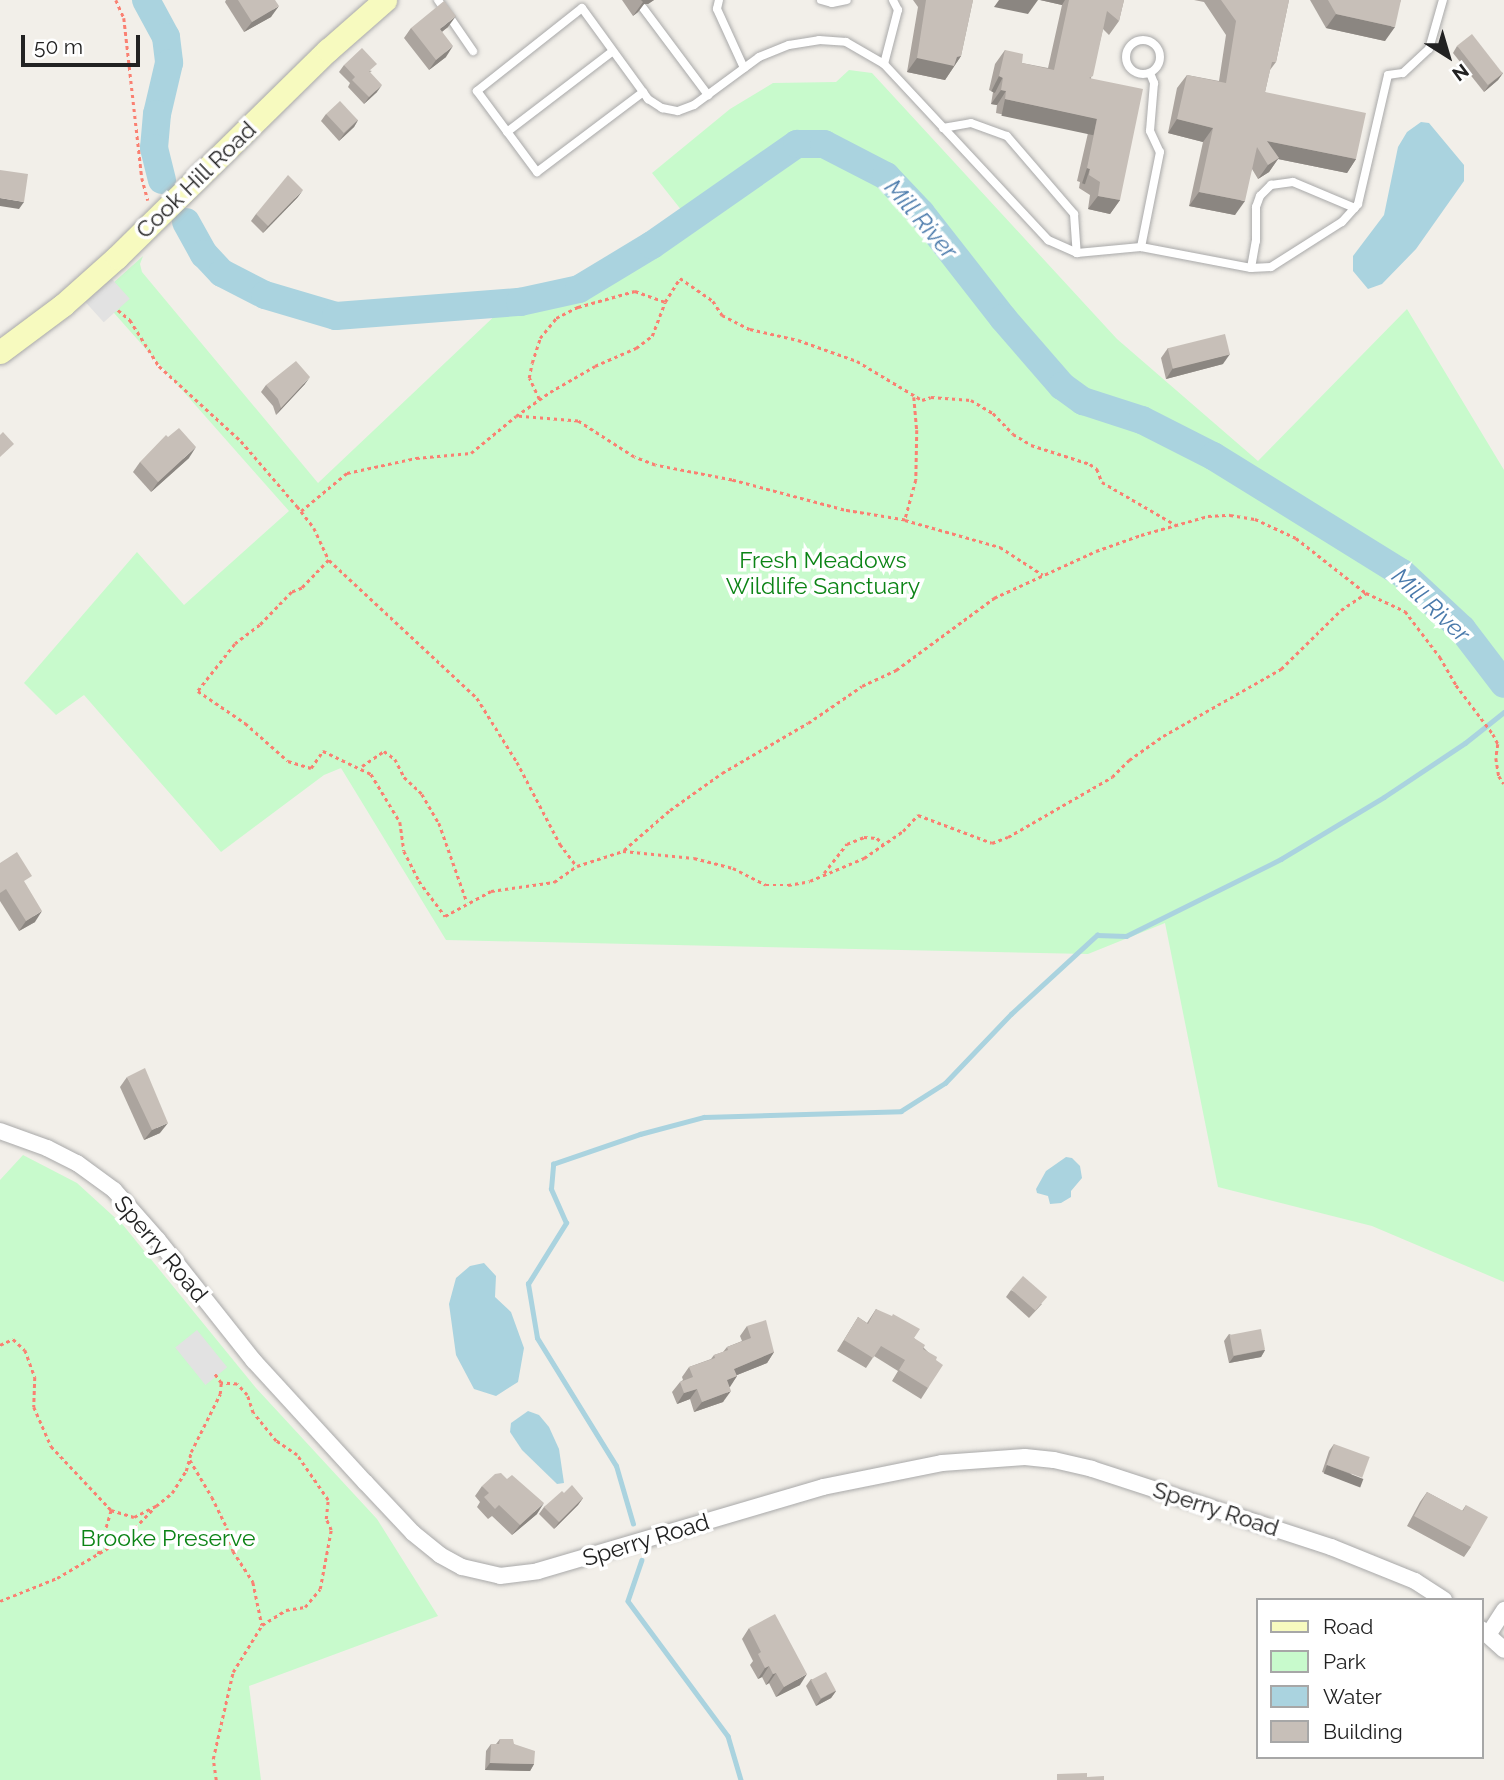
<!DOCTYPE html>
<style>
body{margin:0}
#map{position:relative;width:1504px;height:1780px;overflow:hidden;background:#f2efe9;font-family:Raleway,sans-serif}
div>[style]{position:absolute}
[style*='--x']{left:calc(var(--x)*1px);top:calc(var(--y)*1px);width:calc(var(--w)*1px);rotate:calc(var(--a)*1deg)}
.park>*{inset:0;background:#c8facc}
.parking>*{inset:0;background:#e2e2e2;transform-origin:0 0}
.water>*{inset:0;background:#aad3df}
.stream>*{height:4.5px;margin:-2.25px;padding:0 2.25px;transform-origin:2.25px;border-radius:2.25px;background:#aad3df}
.river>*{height:28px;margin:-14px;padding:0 14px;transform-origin:14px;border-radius:14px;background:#aad3df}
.path>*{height:2.5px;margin-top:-1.25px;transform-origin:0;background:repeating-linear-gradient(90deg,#fa8072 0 3.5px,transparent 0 7px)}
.roads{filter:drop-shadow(0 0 2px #a9a9a9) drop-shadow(0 0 2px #a9a9a9)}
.lane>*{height:8px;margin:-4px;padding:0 4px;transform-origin:4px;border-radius:4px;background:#fff}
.lane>.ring{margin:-4px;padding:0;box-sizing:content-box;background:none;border:8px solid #fff;border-radius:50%}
.street>*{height:16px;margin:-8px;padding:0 8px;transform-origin:8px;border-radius:8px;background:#fff}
.secondary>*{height:23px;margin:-11.5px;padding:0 11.5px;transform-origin:11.5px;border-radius:11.5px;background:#f7fabf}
.wall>*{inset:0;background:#aba49e}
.shaded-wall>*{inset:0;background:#8b8681;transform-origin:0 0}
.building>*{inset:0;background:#c7bfb8;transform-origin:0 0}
span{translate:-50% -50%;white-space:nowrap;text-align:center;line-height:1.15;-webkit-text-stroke:7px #fff;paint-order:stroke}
.street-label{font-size:23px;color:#222}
.park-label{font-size:23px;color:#0c8416}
.water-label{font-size:24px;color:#4a7aab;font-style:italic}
.legend{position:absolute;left:1256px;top:1598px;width:228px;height:161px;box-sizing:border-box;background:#fff;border:2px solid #a7a7a7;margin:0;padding:9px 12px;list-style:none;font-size:21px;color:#222}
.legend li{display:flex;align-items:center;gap:14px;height:35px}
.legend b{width:35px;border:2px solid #a7a7a7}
.north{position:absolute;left:1413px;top:21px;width:70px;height:70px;-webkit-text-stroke:5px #fff;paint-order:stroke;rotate:143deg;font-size:19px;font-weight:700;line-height:28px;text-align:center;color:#222}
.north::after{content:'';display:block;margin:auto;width:24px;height:32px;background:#222;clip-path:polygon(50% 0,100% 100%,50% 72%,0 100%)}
.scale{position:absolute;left:21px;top:35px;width:119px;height:32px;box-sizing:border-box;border:4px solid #222;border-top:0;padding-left:9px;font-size:21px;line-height:24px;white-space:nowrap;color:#222;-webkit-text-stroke:5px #fff;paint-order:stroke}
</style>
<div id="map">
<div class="park">
<div style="clip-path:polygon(849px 70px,872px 73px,1117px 339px,1258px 461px,1407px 309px,1504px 470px,1504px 1282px,1372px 1226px,1218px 1187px,1165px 923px,1088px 954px,446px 940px,341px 768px,324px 775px,221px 852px,84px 695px,56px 715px,24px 683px,137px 552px,184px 605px,289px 511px,107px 305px,91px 303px,143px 256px,140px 264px,142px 272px,318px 483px,502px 309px,527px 293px,605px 267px,686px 216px,652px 173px,730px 109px,773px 83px,836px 82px)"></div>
<div style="clip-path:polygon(23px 1155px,77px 1183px,123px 1225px,256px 1388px,377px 1519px,438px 1616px,249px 1686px,261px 1780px,0 1780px,0 1180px)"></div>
</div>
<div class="parking">
<div style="left:111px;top:278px;width:28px;height:35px;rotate:48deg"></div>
<div style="left:197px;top:1330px;width:48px;height:28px;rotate:51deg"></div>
</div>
<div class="water">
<div style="clip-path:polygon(1421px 122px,1429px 123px,1464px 165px,1464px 181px,1416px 249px,1382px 284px,1368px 289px,1353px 271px,1353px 256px,1384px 215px,1398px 147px,1407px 132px)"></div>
<div style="clip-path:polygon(1066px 1157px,1072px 1158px,1080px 1166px,1082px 1178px,1071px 1191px,1071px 1197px,1061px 1203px,1050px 1204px,1048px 1196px,1037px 1193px,1036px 1189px,1046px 1171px)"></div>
<div style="clip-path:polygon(484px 1263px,496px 1276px,495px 1297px,511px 1312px,524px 1348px,518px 1382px,496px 1396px,474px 1389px,456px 1355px,449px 1304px,456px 1278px,470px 1266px)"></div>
<div style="clip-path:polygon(528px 1411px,539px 1415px,549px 1427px,559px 1449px,564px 1483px,557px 1484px,522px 1450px,510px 1432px,511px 1423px)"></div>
</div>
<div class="stream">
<div style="--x:633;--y:1524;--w:60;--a:-106.3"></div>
<div style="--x:616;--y:1466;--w:150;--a:-121.7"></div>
<div style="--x:537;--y:1338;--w:55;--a:-99.5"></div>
<div style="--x:528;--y:1284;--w:72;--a:-58.1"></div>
<div style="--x:566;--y:1223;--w:37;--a:-114"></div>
<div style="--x:551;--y:1189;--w:25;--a:-85"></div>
<div style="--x:553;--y:1164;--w:92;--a:-19"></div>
<div style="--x:640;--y:1134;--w:66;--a:-14.9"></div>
<div style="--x:704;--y:1117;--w:197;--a:-1.7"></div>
<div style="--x:901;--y:1111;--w:52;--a:-32.5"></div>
<div style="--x:945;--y:1083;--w:95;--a:-46.3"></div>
<div style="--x:1011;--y:1014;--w:117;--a:-42.6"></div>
<div style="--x:1097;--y:935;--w:29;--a:2"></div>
<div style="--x:1126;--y:936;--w:173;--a:-26.4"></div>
<div style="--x:1281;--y:859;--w:120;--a:-31"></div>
<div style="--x:1384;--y:797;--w:97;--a:-33.7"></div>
<div style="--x:1465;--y:743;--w:50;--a:-38.5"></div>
<div style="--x:642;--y:1560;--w:43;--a:108.9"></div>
<div style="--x:628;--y:1601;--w:168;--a:53.5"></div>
<div style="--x:728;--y:1736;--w:46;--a:73.5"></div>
</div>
<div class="river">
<div style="--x:146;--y:0;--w:42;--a:61.6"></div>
<div style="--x:166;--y:37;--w:26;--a:83"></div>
<div style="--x:169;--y:63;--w:52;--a:103.2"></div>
<div style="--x:157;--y:114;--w:34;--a:95"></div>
<div style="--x:154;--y:148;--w:33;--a:76"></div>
<div style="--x:186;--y:222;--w:37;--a:61"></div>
<div style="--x:204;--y:254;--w:26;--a:47"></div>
<div style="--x:222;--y:273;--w:48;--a:27.1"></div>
<div style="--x:265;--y:295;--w:74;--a:16.5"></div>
<div style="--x:336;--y:316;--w:185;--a:-4.4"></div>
<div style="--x:520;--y:302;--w:60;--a:-12.4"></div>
<div style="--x:579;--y:289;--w:85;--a:-31.1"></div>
<div style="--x:652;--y:245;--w:177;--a:-34.9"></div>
<div style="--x:797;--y:144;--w:27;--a:0"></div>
<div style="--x:824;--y:144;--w:70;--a:27.3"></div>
<div style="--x:886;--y:176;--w:51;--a:46.6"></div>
<div style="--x:921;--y:213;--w:133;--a:52"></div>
<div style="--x:1003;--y:318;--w:90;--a:49.1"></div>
<div style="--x:1062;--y:386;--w:26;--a:36"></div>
<div style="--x:1083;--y:401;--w:62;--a:17.9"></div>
<div style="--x:1142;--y:420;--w:80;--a:26.9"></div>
<div style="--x:1213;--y:456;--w:222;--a:31.8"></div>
<div style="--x:1402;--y:573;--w:82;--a:43"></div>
<div style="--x:1462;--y:629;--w:69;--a:52.6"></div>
</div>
<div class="path">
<div style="--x:116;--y:0;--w:20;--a:66"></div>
<div style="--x:124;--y:18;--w:161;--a:83.6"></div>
<div style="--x:142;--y:178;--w:23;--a:75"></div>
<div style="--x:118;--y:310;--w:16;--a:40"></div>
<div style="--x:130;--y:320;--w:54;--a:57.8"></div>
<div style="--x:159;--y:366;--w:111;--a:42.4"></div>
<div style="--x:241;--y:441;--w:86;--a:49.3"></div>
<div style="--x:297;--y:506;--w:28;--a:52"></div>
<div style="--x:314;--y:528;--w:35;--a:65"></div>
<div style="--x:329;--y:560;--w:202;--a:43"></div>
<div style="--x:477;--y:698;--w:75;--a:58"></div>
<div style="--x:517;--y:762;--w:93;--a:62.3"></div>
<div style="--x:560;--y:844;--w:26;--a:53"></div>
<div style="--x:914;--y:397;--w:33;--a:85"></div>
<div style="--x:917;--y:430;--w:50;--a:91.1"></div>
<div style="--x:916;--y:480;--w:41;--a:105.4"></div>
<div style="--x:905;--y:520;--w:62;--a:-170.7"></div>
<div style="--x:844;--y:510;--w:116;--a:-165"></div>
<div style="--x:732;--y:480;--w:78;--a:-169"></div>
<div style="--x:655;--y:465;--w:22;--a:-159"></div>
<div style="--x:634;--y:457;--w:67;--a:-147.3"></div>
<div style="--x:578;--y:421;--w:62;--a:-175.4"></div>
<div style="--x:516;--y:416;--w:42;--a:-35.2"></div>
<div style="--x:550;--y:392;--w:52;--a:-30"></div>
<div style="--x:595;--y:366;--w:45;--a:-23.7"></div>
<div style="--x:636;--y:348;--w:20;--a:-37"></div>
<div style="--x:652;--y:336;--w:36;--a:-69"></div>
<div style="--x:665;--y:302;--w:28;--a:-58"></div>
<div style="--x:680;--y:278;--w:40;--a:34.9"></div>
<div style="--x:713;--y:301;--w:17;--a:57"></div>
<div style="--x:722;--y:315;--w:31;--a:27"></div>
<div style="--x:750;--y:329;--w:49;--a:12.9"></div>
<div style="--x:798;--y:340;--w:63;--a:19.6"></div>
<div style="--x:857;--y:361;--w:76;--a:31"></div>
<div style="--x:922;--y:400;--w:9;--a:-18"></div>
<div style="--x:931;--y:397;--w:40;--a:4.3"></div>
<div style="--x:971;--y:400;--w:26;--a:31"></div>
<div style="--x:993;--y:413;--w:29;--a:46"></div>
<div style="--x:1013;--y:434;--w:21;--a:31"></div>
<div style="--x:1031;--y:445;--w:62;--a:17.9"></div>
<div style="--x:1090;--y:464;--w:9;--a:36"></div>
<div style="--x:1097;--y:469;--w:14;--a:69"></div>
<div style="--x:1102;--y:482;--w:86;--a:30.2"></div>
<div style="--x:539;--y:399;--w:23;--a:-115"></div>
<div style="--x:529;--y:378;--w:15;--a:-79"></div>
<div style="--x:532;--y:363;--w:26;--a:-72"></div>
<div style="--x:540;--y:338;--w:26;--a:-51"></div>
<div style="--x:556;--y:318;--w:25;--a:-27"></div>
<div style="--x:578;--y:307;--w:59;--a:-15.7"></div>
<div style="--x:635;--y:291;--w:32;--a:20"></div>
<div style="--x:301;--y:511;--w:60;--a:-39.6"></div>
<div style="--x:347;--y:473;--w:71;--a:-12.3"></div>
<div style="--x:416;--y:458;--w:55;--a:-5.2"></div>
<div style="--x:471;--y:453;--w:58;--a:-39.4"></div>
<div style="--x:905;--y:520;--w:99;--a:15.9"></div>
<div style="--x:1000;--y:547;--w:51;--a:33.1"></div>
<div style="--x:329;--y:560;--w:39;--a:134"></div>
<div style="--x:302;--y:588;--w:11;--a:158"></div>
<div style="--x:292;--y:592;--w:46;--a:134.1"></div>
<div style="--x:260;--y:625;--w:31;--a:143"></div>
<div style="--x:235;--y:644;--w:60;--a:128.2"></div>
<div style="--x:198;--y:691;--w:57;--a:34.2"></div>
<div style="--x:245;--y:723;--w:57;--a:41.5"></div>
<div style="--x:288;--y:761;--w:24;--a:17"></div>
<div style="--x:311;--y:768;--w:21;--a:-55"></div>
<div style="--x:323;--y:751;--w:53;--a:25.6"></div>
<div style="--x:371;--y:774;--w:56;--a:58.9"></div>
<div style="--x:400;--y:822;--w:29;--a:82"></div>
<div style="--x:404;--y:851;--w:34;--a:63"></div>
<div style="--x:419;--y:881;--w:44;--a:53.4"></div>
<div style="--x:445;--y:916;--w:52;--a:-28.5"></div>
<div style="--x:491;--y:891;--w:64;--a:-8.1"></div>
<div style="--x:554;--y:882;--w:28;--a:-35"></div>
<div style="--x:577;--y:866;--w:48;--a:-18.1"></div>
<div style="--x:623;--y:851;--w:71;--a:5.6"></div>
<div style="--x:694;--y:858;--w:40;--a:14.4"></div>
<div style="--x:733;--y:868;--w:37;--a:27"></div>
<div style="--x:766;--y:885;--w:22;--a:0"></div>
<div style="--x:788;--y:885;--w:22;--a:-10"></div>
<div style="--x:810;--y:881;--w:59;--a:-23.1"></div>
<div style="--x:864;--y:858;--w:47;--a:-34.7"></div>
<div style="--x:903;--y:831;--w:22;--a:-47"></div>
<div style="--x:918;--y:815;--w:79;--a:20.7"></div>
<div style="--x:992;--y:843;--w:17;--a:-21"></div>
<div style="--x:1008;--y:837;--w:120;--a:-30"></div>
<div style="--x:1112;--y:777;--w:24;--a:-45"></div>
<div style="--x:1129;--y:760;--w:42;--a:-35.2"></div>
<div style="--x:1163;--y:736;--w:136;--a:-29.6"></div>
<div style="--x:1281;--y:669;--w:84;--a:-44.5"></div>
<div style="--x:1341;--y:610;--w:30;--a:-34"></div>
<div style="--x:1366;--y:593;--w:43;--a:24.8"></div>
<div style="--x:1405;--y:611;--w:58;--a:52.7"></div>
<div style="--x:1440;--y:657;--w:32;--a:60"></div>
<div style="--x:1456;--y:685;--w:61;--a:52.9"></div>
<div style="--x:1493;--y:734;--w:11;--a:63"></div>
<div style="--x:1498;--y:744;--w:14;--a:98"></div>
<div style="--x:1496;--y:758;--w:18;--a:81"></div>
<div style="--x:1499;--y:776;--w:9;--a:58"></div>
<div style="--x:362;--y:766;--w:27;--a:-34"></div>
<div style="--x:384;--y:751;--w:14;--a:36"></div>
<div style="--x:395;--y:759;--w:20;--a:63"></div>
<div style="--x:404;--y:777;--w:25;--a:43"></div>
<div style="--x:422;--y:794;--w:34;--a:60"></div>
<div style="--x:439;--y:823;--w:84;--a:70.5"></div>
<div style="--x:624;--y:850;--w:61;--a:-41"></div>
<div style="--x:670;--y:810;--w:64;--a:-35.4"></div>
<div style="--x:722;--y:773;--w:99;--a:-30.2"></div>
<div style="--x:808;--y:723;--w:65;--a:-34.4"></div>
<div style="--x:862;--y:686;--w:38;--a:-25"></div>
<div style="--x:896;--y:670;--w:122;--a:-36.3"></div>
<div style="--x:994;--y:598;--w:112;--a:-24.7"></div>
<div style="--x:1096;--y:551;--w:48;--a:-19.6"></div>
<div style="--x:1141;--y:535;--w:70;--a:-15.8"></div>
<div style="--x:1208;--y:516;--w:22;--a:-3"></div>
<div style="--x:1230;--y:515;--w:25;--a:9"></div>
<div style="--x:1255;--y:519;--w:45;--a:24.9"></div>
<div style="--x:1296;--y:538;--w:89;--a:38.2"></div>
<div style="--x:824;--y:873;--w:37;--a:-52"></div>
<div style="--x:847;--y:844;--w:18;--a:-22"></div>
<div style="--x:864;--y:837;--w:13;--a:4"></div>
<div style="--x:877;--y:838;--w:8;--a:45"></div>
<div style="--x:0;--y:1345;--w:14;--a:-25"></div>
<div style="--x:13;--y:1339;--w:16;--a:43"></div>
<div style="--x:25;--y:1350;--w:29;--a:70"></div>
<div style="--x:35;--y:1377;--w:30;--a:92"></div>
<div style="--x:34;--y:1407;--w:43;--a:66.4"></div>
<div style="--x:51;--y:1446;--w:88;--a:46.8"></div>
<div style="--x:111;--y:1510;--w:24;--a:17"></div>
<div style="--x:134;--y:1517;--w:25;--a:-27"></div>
<div style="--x:156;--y:1506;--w:21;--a:-39"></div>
<div style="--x:172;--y:1493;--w:26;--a:-58"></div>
<div style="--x:186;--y:1471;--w:20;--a:-75"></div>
<div style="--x:191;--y:1452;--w:65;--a:-63.4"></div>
<div style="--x:220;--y:1394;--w:11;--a:-85"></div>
<div style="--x:221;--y:1383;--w:12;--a:-125"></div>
<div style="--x:190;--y:1460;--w:43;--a:59.3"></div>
<div style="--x:212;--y:1497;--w:34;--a:64"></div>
<div style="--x:227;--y:1528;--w:24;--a:75"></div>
<div style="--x:233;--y:1551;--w:37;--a:57"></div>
<div style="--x:253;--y:1582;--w:44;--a:78.2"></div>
<div style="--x:98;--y:1554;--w:46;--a:-73.5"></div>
<div style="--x:0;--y:1601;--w:61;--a:-22"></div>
<div style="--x:57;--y:1578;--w:79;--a:-30.5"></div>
<div style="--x:125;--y:1538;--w:42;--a:-46"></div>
<div style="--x:216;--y:1780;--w:21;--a:-98"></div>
<div style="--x:213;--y:1759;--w:89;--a:-77.1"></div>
<div style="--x:233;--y:1672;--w:55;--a:-58.3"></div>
<div style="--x:262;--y:1625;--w:28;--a:-32"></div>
<div style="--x:286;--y:1610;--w:19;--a:-9"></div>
<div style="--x:305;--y:1607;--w:23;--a:-50"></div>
<div style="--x:320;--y:1589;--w:60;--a:-79.4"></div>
<div style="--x:331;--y:1530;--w:12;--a:-114"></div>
<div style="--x:326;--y:1519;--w:19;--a:-84"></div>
<div style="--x:328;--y:1500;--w:55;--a:-124.6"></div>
<div style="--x:297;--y:1455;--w:25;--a:-146"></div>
<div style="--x:276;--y:1441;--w:36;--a:-129"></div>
<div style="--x:253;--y:1413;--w:19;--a:-108"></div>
<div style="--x:247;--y:1395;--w:15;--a:-132"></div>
<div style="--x:237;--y:1384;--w:16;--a:-176"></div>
</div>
<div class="roads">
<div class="lane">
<div style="--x:438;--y:0;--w:62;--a:55.5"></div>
<div style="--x:719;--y:0;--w:9;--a:103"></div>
<div style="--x:717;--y:9;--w:65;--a:65.4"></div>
<div style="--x:821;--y:0;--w:11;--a:15"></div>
<div style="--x:832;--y:3;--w:15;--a:-11"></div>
<div style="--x:643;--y:8;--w:109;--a:53.2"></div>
<div class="ring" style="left:1126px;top:40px;width:26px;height:26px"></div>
<div style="--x:884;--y:64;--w:56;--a:-75.5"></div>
<div style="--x:898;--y:10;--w:11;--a:-117"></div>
<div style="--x:1150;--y:73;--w:11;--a:68"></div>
<div style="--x:1154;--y:83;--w:48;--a:94.8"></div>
<div style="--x:1150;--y:131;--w:23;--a:65"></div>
<div style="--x:1160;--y:152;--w:97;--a:101.3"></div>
<div style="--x:1141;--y:247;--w:112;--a:10.8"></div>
<div style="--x:1251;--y:268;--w:20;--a:-3"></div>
<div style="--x:1271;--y:267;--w:84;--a:-32.4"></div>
<div style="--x:1342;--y:222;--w:24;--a:-48"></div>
<div style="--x:1358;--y:204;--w:132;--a:-76.9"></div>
<div style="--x:1388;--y:75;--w:15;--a:-8"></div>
<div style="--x:1403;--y:73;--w:35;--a:-43"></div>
<div style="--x:1429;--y:49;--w:51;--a:-74.1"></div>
<div style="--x:643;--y:92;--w:104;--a:-126"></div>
<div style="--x:582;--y:8;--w:134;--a:141.7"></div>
<div style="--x:477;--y:91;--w:101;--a:53.5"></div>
<div style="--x:537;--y:172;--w:133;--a:-37"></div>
<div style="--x:643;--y:92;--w:9;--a:54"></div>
<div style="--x:648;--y:99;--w:17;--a:33"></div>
<div style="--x:662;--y:108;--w:16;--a:11"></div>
<div style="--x:678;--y:111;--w:17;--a:-21"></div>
<div style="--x:694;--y:105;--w:81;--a:-36.4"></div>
<div style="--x:759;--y:57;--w:32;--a:-22"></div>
<div style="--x:789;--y:45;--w:30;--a:-9"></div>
<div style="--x:819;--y:40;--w:27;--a:4"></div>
<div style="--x:846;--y:42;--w:44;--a:30.1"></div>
<div style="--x:884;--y:64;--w:241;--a:47"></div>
<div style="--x:1048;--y:240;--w:32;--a:24"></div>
<div style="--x:1077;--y:253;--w:64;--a:-5.4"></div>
<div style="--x:943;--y:128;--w:28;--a:-10"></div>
<div style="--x:971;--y:123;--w:38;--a:20"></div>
<div style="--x:1007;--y:136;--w:103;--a:49.3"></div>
<div style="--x:1074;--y:214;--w:39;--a:86"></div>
<div style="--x:507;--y:132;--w:133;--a:-37.4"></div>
<div style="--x:1251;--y:268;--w:27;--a:-80"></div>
<div style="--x:1256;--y:241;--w:34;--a:-90"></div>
<div style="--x:1256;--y:207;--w:12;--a:-70"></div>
<div style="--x:1260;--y:196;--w:16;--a:-45"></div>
<div style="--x:1271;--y:185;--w:22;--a:-8"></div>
<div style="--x:1293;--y:182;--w:67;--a:22.8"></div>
</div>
<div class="street">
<div style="--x:0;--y:1131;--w:50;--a:19.9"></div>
<div style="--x:47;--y:1148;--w:34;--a:27"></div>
<div style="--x:77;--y:1163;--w:46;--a:36.1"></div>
<div style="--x:114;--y:1190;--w:67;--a:48.7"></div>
<div style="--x:158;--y:1240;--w:154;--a:51.6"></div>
<div style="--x:254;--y:1361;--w:164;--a:47.5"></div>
<div style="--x:365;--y:1482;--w:70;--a:46.7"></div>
<div style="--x:413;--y:1533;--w:35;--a:39"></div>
<div style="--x:440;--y:1555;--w:25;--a:29"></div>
<div style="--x:462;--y:1567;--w:39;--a:13"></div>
<div style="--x:500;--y:1576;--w:38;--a:-7"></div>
<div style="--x:538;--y:1571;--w:297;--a:-16.4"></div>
<div style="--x:823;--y:1487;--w:121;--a:-11.4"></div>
<div style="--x:942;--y:1463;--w:83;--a:-4.1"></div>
<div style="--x:1025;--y:1457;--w:29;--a:6"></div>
<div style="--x:1054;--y:1460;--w:39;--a:13"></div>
<div style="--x:1092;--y:1469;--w:251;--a:18.1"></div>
<div style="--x:1331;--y:1547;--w:91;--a:22"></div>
<div style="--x:1415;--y:1581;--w:35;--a:33"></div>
<div style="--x:1481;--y:1629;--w:31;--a:42"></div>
<div style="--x:1488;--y:1635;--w:30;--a:-57"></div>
</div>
<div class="secondary">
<div style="--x:0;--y:352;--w:79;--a:-36.7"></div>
<div style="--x:63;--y:305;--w:72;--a:-41.6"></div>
<div style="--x:117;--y:257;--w:296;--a:-44.5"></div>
<div style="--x:328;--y:50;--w:76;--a:-41.3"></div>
</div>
</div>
<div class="wall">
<div style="clip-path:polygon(226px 0,275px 0,271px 17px,244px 32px,225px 2px)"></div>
<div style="clip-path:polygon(622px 0,654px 0,648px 4px,644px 4px,638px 12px,633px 16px)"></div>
<div style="clip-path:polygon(913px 0,973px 0,961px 56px,945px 80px,907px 72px,918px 7px)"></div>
<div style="clip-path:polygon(1040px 0,1124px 0,1119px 21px,1109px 35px,1103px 29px,1091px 78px,1120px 200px,1110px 214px,1088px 209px,1090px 195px,1079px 188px,1080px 182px,1077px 181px,1088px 133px,996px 113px,997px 105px,991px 104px,993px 92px,989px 90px,995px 64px,1005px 50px,1022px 63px,1048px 68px,1062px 5px)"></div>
<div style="clip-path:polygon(1194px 0,1289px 0,1276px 62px,1270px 70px,1265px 92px,1356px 159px,1347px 173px,1278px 159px,1269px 172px,1258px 179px,1252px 169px,1235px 215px,1189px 206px,1203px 142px,1168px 133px,1177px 88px,1187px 75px,1219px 81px,1226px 35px,1204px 2px)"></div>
<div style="clip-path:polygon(1310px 0,1401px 0,1385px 41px,1326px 28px)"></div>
<div style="clip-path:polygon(448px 27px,442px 32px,446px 57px,429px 70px,404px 38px,411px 28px)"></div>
<div style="clip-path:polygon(1457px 46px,1503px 73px,1498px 80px,1484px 92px,1453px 53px)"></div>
<div style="clip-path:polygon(344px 65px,372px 71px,370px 72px,377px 92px,364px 104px,348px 87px,350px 83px,339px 72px)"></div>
<div style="clip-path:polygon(326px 114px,358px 120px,354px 127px,339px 141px,321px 121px)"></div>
<div style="clip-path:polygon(298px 197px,263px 233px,251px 221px,256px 214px)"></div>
<div style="clip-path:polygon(1168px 348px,1223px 364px,1166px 379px,1161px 358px)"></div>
<div style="clip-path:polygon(305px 384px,276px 415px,273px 406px,261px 392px,266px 385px)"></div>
<div style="clip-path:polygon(189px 458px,151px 492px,133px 472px,140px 462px)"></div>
<div style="clip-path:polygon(0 863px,26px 885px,35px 922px,19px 931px,0 901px)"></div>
<div style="clip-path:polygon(127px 1077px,160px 1133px,144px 1140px,120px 1087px)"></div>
<div style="clip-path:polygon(1011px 1290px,1042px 1304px,1029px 1318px,1006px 1297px)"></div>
<div style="clip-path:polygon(876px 1309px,914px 1338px,936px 1360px,928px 1388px,921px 1399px,892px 1381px,898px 1371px,874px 1356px,866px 1368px,837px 1351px,858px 1317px,867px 1323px)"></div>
<div style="clip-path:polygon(747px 1326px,774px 1352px,767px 1363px,737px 1375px,737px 1376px,729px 1387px,723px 1402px,694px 1412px,690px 1399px,677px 1404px,672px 1392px,680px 1382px,683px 1380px,682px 1377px,689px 1367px,711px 1359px,714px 1355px,723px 1352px,727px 1347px,742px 1341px,740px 1336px)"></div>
<div style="clip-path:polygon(1229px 1334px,1265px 1350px,1261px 1357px,1229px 1363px,1224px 1341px)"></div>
<div style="clip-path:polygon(1334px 1444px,1358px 1486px,1322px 1472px,1329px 1451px)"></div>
<div style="clip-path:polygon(482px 1486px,537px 1514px,512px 1535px,492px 1516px,488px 1519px,477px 1507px,480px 1502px,475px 1496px)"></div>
<div style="clip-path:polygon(1427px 1492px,1462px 1511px,1466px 1505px,1471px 1547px,1464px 1557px,1407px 1526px,1420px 1502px)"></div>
<div style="clip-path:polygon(564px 1493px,583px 1498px,578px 1505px,554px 1529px,539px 1514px,544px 1507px)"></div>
<div style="clip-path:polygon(749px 1628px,800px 1685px,776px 1697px,769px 1683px,766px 1685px,762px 1677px,758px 1679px,750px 1665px,753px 1661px,742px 1639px)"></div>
<div style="clip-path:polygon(811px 1679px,836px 1691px,831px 1698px,816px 1706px,806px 1686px)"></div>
<div style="clip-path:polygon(500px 1739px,514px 1744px,534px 1764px,530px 1771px,485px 1770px,486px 1751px,491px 1744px,496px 1744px)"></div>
</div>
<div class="shaded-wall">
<div style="clip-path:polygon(641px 0,654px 0,648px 4px,644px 4px,638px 12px,633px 16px,643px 2px)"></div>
<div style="clip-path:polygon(999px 0,1038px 0,1028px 14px,994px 7px)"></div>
<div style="clip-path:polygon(1040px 0,1065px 0,1062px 5px)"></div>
<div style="clip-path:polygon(279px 6px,271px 17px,244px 32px,252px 22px)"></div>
<div style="clip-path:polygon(1336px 14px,1395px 27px,1385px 41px,1326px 28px)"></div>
<div style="clip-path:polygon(456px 16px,448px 27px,432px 39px,440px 29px)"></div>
<div style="clip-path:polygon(453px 46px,446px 57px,429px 70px,436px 60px)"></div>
<div style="clip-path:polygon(961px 56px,945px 80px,907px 72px,917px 58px)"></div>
<div style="clip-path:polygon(1503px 73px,1498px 80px,1484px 92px,1489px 85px)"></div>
<div style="left:999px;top:76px;width:4px;height:17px;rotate:27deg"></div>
<div style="clip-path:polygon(382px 85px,377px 92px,364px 104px,369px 97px)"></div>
<div style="clip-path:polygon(1001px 90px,1006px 91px,997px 105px,991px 104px)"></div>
<div style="left:1005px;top:99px;width:94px;height:17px;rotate:12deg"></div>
<div style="clip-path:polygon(1177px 119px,1213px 128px,1203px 142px,1168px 133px)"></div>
<div style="clip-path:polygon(358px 120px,354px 127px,339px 141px,344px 134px)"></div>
<div style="clip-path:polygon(1267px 141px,1356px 159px,1347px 173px,1278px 159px,1269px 172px,1258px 179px,1268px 165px)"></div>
<div style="left:1087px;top:168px;width:3px;height:16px;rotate:18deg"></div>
<div style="clip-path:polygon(303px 190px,298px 197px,263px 233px,268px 226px)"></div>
<div style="clip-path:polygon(1199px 192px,1245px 201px,1235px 215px,1189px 206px)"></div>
<div style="clip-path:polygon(1098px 196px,1120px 200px,1110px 214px,1088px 209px)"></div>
<div style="clip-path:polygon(0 198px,24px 202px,19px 209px,0 206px)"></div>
<div style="clip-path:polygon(1230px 354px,1223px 364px,1166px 379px,1173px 368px)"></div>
<div style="clip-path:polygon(310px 377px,305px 384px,276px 415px,281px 408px)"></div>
<div style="clip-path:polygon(196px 447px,189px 458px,151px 492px,158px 482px)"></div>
<div style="clip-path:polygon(42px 911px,35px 922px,19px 931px,26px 921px)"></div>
<div style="clip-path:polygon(168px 1123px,160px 1133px,144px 1140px,152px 1130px)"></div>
<div style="clip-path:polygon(1265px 1350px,1261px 1357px,1229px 1363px,1234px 1356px)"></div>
<div style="clip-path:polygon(774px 1352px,767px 1363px,727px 1379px,734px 1369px)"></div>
<div style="clip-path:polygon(737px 1376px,730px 1387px,719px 1390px,727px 1380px)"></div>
<div style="clip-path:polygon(697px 1389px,690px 1399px,677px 1404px,684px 1393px)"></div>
<div style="clip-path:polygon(731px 1391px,723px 1402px,694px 1412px,702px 1402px)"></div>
<div style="left:1327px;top:1465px;width:39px;height:9px;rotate:21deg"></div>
<div style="clip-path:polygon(583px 1498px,578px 1505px,554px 1529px,559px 1522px)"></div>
<div style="clip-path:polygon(544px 1503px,537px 1514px,512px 1535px,520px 1525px)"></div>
<div style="clip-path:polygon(769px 1666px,762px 1677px,758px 1679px,765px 1668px)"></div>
<div style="clip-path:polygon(776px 1673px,769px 1683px,766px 1685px,773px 1674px)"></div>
<div style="clip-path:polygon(807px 1674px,800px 1685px,776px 1697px,784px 1687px)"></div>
<div style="clip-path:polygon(836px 1691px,831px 1698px,816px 1706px,821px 1699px)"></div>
<div style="clip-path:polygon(490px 1763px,534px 1764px,530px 1771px,485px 1770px)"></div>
</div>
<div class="building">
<div style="clip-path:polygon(238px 0,275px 0,279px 6px,252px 22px)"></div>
<div style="clip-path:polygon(926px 0,973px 0,961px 56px,957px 57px,954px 66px,917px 58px)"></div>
<div style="clip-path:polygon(1069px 0,1124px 0,1119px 21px,1107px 11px,1093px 76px,1089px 78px,1143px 89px,1120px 200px,1098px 196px,1100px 182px,1089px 175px,1090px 169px,1087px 168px,1097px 119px,1005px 99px,1006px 91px,1001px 90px,1003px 78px,999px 76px,1005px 50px,1023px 54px,1022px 63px,1054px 70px)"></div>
<div style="clip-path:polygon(1221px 0,1289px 0,1276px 62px,1272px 62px,1265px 92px,1366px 113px,1356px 159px,1267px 141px,1279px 158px,1268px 165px,1257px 147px,1245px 201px,1199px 192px,1213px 128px,1177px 119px,1187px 75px,1226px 83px,1236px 21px)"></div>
<div style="clip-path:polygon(1328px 0,1401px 0,1395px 27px,1336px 14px)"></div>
<div style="clip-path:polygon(444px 1px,456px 16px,440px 29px,453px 46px,436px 60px,411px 28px)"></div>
<div style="left:1472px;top:34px;width:50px;height:19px;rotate:52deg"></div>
<div style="clip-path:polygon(362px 48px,377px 64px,369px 71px,382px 85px,369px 97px,352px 80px,355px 77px,344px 65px)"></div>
<div style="left:340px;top:101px;width:26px;height:19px;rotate:47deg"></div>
<div style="clip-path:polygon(0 170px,28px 174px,24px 202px,0 198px)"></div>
<div style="clip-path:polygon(288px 175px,303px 190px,268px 226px,256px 214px)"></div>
<div style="left:1225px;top:334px;width:21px;height:59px;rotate:76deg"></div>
<div style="clip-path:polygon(296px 361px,310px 377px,281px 408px,278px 399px,266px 385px)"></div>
<div style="clip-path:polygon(179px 428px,196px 447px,158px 482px,140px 462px,166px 435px,168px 437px)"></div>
<div style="clip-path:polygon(3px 432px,14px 444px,0 457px,0 435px)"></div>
<div style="clip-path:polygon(17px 852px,32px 876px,24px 881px,42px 911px,26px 921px,6px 889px,0 893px,0 863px)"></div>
<div style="clip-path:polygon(145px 1068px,168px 1123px,152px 1130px,127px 1077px)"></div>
<div style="left:1023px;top:1276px;width:32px;height:18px;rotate:41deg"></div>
<div style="clip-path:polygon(876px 1309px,892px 1316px,893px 1314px,920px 1329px,914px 1338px,925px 1345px,923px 1349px,937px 1357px,936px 1360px,943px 1365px,928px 1388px,899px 1370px,905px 1360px,881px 1346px,873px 1358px,844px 1340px,858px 1317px,868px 1324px)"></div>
<div style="clip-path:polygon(766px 1320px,774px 1352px,734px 1369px,737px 1376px,727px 1380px,731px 1391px,702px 1402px,697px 1389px,684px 1393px,680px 1382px,693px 1377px,689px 1367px,715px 1358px,714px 1355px,728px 1350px,727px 1347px,751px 1338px,747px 1326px)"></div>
<div style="left:1261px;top:1329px;width:21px;height:32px;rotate:79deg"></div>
<div style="left:1334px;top:1444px;width:38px;height:22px;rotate:20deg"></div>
<div style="clip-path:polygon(501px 1473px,507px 1479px,512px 1475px,544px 1503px,520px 1525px,499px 1505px,495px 1509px,484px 1497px,489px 1493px,482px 1486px,495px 1474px)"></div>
<div style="clip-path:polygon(572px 1485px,583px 1498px,559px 1522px,544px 1507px,562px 1491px,564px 1493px)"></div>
<div style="clip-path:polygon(1427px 1492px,1463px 1511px,1466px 1505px,1488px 1517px,1471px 1547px,1414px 1516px)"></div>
<div style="clip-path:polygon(775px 1614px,807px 1674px,784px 1687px,776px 1673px,773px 1674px,769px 1666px,765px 1668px,758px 1654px,761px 1652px,749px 1628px)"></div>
<div style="left:826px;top:1672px;width:21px;height:17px;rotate:62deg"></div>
<div style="clip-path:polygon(500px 1739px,513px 1739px,514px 1744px,535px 1751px,534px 1764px,490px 1763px,491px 1744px,499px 1744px)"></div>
<div style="clip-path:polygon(1087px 1773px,1087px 1777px,1104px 1776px,1104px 1780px,1057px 1780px,1057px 1774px)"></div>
</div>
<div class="street-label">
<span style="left:196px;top:180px;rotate:-44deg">Cook Hill Road</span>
<span style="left:161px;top:1249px;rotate:50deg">Sperry Road</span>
<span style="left:1216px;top:1509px;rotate:18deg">Sperry Road</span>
<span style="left:646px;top:1540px;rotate:-17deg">Sperry Road</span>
</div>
<div class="park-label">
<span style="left:823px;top:573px">Fresh Meadows<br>Wildlife Sanctuary</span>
<span style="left:168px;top:1538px">Brooke Preserve</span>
</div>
<div class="water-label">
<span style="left:921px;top:219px;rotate:49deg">Mill River</span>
<span style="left:1431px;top:605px;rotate:43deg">Mill River</span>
</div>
<ul class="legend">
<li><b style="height:9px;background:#f7fabf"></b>Road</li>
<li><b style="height:19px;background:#c8facc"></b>Park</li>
<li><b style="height:19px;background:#aad3df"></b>Water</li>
<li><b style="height:19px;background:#c7bfb8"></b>Building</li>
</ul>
<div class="north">N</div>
<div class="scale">50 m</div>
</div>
